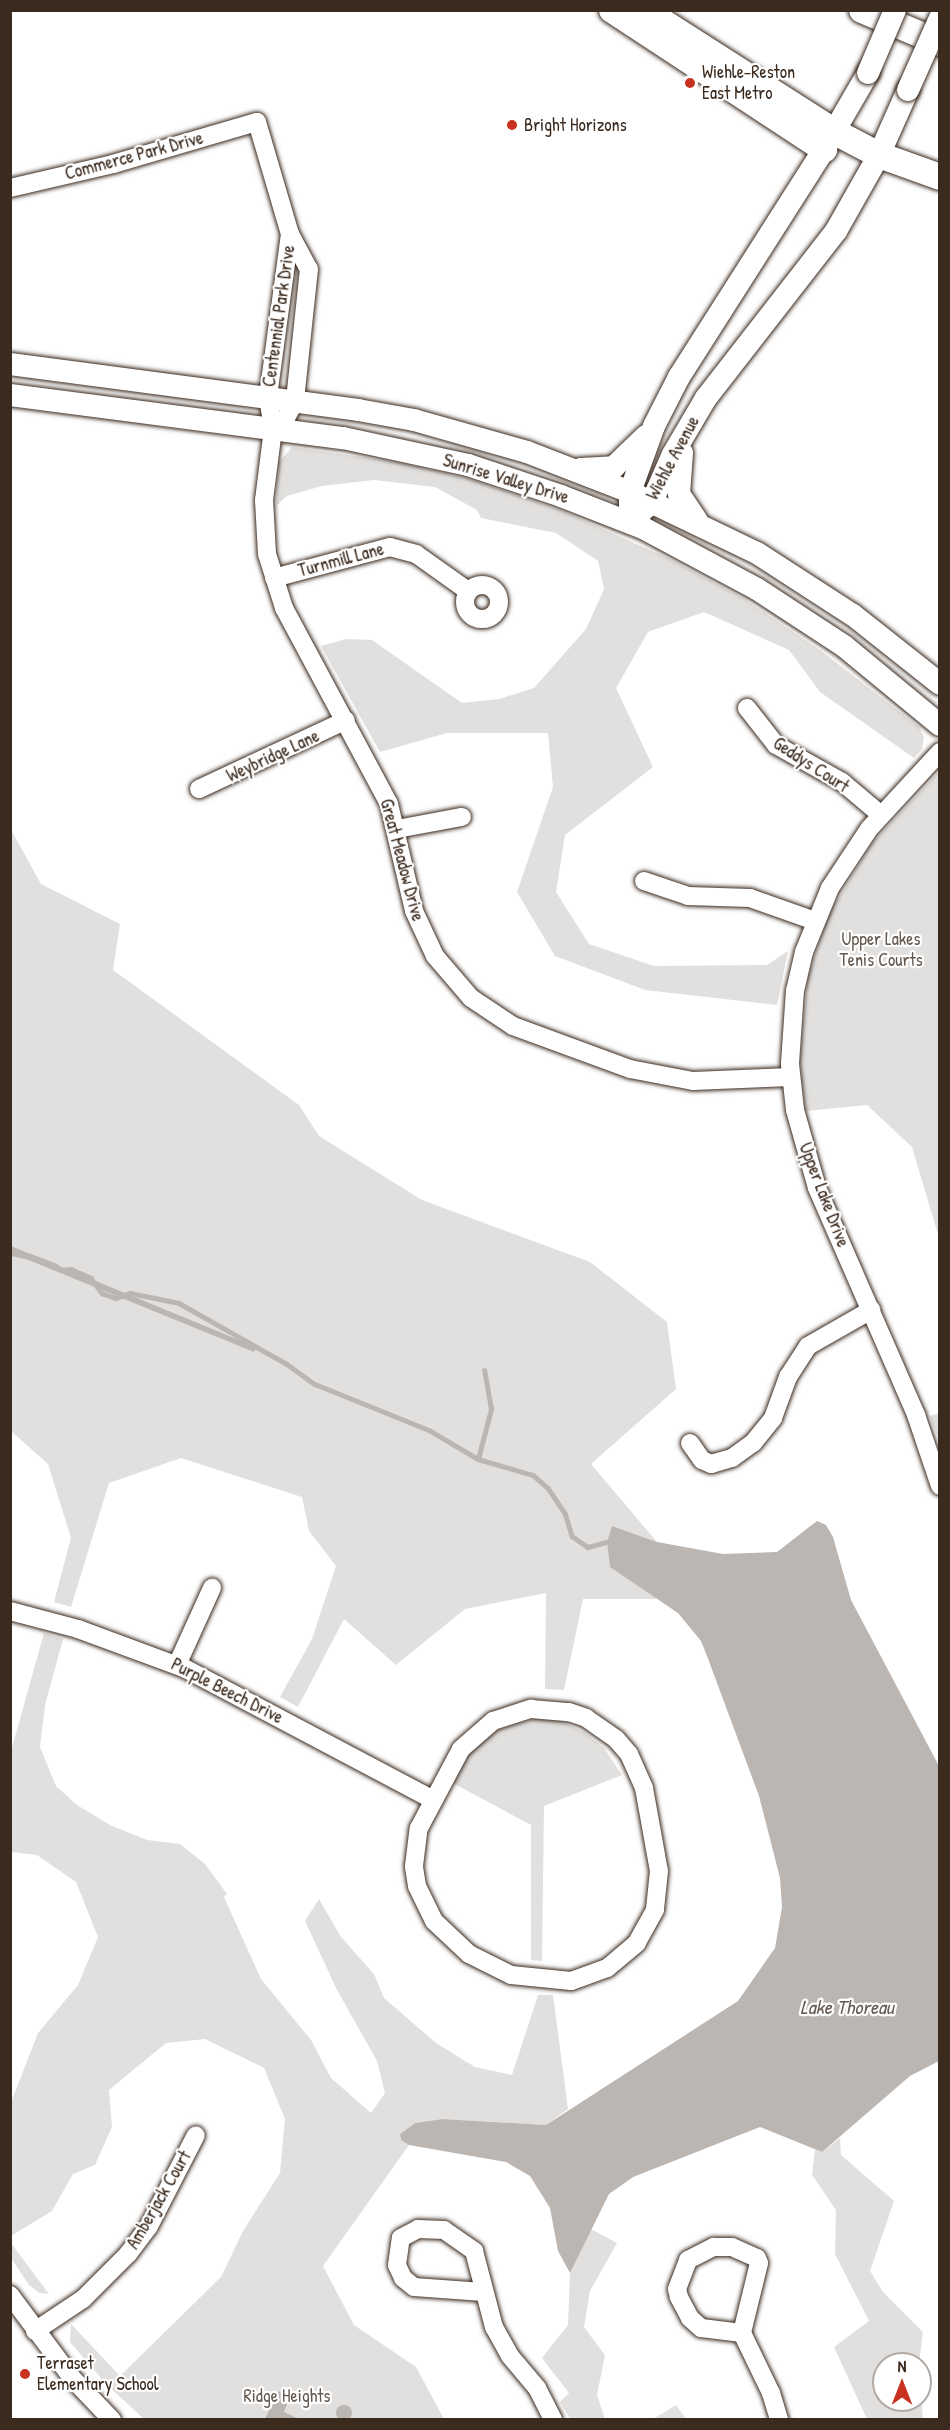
<!DOCTYPE html>
<meta charset="utf-8">
<style>
body{margin:0}
#map{position:relative;width:950px;height:2430px;overflow:hidden;background:#fff;font-family:"Patrick Hand",sans-serif}
div>[style]{position:absolute}
[style*='--x']{left:calc(var(--x)*1px);top:calc(var(--y)*1px);width:calc(var(--w)*1px);rotate:calc(var(--a)*1deg)}
.green>*{inset:0;background:#e2e0de}
.water>*{inset:0;background:#bcb6b3}
.round{border-radius:50%}
.stream>*{height:4.5px;margin:-2.25px;padding:0 2.25px;transform-origin:2.25px;border-radius:2.25px;background:#bcb6b3}
.roads{filter:drop-shadow(0 0 2px #3b2a1e) drop-shadow(0 0 2px #3b2a1e)}
.minor>*{height:18px;margin:-9px;padding:0 9px;transform-origin:9px;border-radius:9px;background:#fff}
.minor>.ring{margin:-9px;padding:0;box-sizing:content-box;background:none;border:18px solid #fff;border-radius:50%}
.major>*{height:22px;margin:-11px;padding:0 11px;transform-origin:11px;border-radius:11px;background:#fff}
.highway>*{height:26px;margin:-13px;padding:0 13px;transform-origin:13px;border-radius:13px;background:#fff}
.bridges{filter:drop-shadow(0 0 2px #3b2a1e) drop-shadow(0 0 2px #3b2a1e)}
.major-bridge>*{height:22px;margin:-11px;padding:0 11px;transform-origin:11px;border-radius:11px;background:#fff}
.dots>*{width:16px;height:16px;translate:-50% -50%;box-sizing:border-box;border:3px solid #fff;border-radius:50%}
span{translate:-50% -50%;white-space:nowrap;text-align:center;line-height:1.15;-webkit-text-stroke:4.5px #fff;paint-order:stroke}
.poi-label{font-size:18px;color:#3b2a1e}
.left{translate:0 -50%;text-align:left}
.street-label{font-size:18px;color:#3b2a1e}
.park-label{font-size:18px;color:#65584e}
.water-label{font-size:20px;color:#685b52;font-style:italic}
.frame{position:absolute;inset:0;border:12px solid #3b2a1e;pointer-events:none}
.north{position:absolute;left:872px;top:2352px;width:60px;height:60px;box-sizing:border-box;background:#fff;border:2px solid #b1aaa5;border-radius:50%;rotate:0deg;font-size:16px;font-weight:700;line-height:24px;text-align:center;color:#3b2a1e}
.north::after{content:'';display:block;margin:auto;width:21px;height:27px;background:#c8321e;clip-path:polygon(50% 0,100% 100%,50% 72%,0 100%)}
</style>
<div id="map">
<div class="green">
<div style="clip-path:polygon(292px 447px,396px 462px,469px 479px,560px 510px,670px 559px,744px 599px,820px 650px,919px 727px,924px 737px,922px 749px,914px 758px,820px 692px,789px 650px,704px 612px,648px 632px,616px 688px,653px 767px,565px 835px,556px 892px,589px 944px,654px 966px,767px 965px,788px 951px,777px 1005px,645px 990px,555px 956px,517px 892px,553px 787px,548px 733px,447px 733px,380px 752px,321px 646px,346px 639px,372px 640px,462px 703px,499px 699px,534px 688px,586px 629px,604px 589px,598px 561px,556px 533px,481px 518px,477px 510px,435px 487px,374px 480px,322px 486px,287px 496px,276px 506px,279px 462px)"></div>
<div style="clip-path:polygon(939px 772px,939px 1238px,912px 1147px,867px 1105px,806px 1111px,800px 1061px,808px 977px,828px 915px,873px 842px)"></div>
<div style="clip-path:polygon(10px 828px,41px 884px,120px 924px,113px 970px,299px 1105px,319px 1136px,422px 1200px,590px 1262px,667px 1322px,676px 1389px,591px 1464px,657px 1542px,612px 1526px,640px 1584px,657px 1599px,583px 1599px,564px 1690px,545px 1689px,546px 1593px,465px 1609px,396px 1665px,344px 1619px,298px 1707px,280px 1697px,312px 1639px,336px 1566px,309px 1531px,302px 1497px,181px 1458px,109px 1483px,71px 1607px,54px 1602px,71px 1538px,48px 1464px,11px 1431px)"></div>
<div style="clip-path:polygon(939px 1413px,940px 1441px,939px 1441px,930px 1416px)"></div>
<div style="clip-path:polygon(44px 1633px,63px 1639px,45px 1705px,40px 1747px,56px 1786px,77px 1805px,110px 1825px,147px 1840px,180px 1844px,205px 1864px,227px 1894px,224px 1897px,261px 1979px,311px 2040px,331px 2078px,371px 2113px,385px 2093px,377px 2061px,337px 1990px,305px 1921px,319px 1899px,341px 1937px,374px 1974px,384px 1998px,436px 2043px,475px 2067px,512px 2075px,538px 1995px,553px 1995px,568px 2109px,546px 2125px,442px 2119px,415px 2123px,400px 2134px,401px 2140px,409px 2145px,323px 2266px,354px 2325px,416px 2367px,444px 2419px,145px 2420px,107px 2385px,70px 2342px,71px 2324px,120px 2376px,221px 2277px,243px 2231px,280px 2173px,285px 2119px,264px 2068px,205px 2039px,166px 2043px,109px 2090px,112px 2127px,95px 2165px,73px 2174px,52px 2211px,11px 2236px,10px 2105px,38px 2033px,78px 1985px,98px 1937px,76px 1882px,37px 1855px,11px 1852px,11px 1751px)"></div>
<div style="clip-path:polygon(535px 1719px,561px 1721px,584px 1732px,604px 1748px,622px 1775px,544px 1806px,542px 1961px,531px 1960px,531px 1825px,451px 1782px,465px 1757px,493px 1731px)"></div>
<div style="clip-path:polygon(840px 2138px,841px 2155px,894px 2201px,870px 2271px,883px 2292px,923px 2332px,919px 2364px,884px 2364px,884px 2400px,920px 2400px,920px 2383px,923px 2419px,867px 2419px,834px 2347px,869px 2321px,835px 2254px,836px 2210px,812px 2175px,815px 2149px,822px 2152px)"></div>
<div style="clip-path:polygon(589px 2228px,617px 2243px,590px 2291px,584px 2327px,605px 2355px,597px 2395px,605px 2419px,570px 2419px,560px 2402px,569px 2393px,542px 2358px,568px 2325px,570px 2273px)"></div>
<div style="clip-path:polygon(10px 2243px,11px 2243px,49px 2294px,39px 2293px,29px 2285px,11px 2258px)"></div>
<div style="clip-path:polygon(676px 2405px,686px 2419px,653px 2419px)"></div>
</div>
<div class="water">
<div style="clip-path:polygon(11px 1246px,256px 1347px,254px 1352px,26px 1259px,11px 1256px)"></div>
<div style="clip-path:polygon(817px 1521px,826px 1525px,833px 1537px,851px 1600px,939px 1766px,939px 2061px,910px 2076px,822px 2152px,760px 2127px,633px 2177px,609px 2194px,570px 2273px,558px 2251px,550px 2208px,530px 2176px,506px 2162px,409px 2145px,401px 2140px,400px 2134px,415px 2123px,442px 2119px,546px 2125px,738px 2001px,775px 1948px,782px 1907px,780px 1878px,759px 1796px,707px 1656px,701px 1641px,678px 1613px,610px 1567px,607px 1542px,612px 1526px,657px 1542px,723px 1554px,777px 1552px)"></div>
<div style="clip-path:polygon(278px 2391px,290px 2397px,284px 2412px,299px 2419px,265px 2419px)"></div>
<div class="round" style="left:336px;top:2405px;width:16px;height:16px"></div>
</div>
<div class="stream">
<div style="--x:28;--y:1255;--w:30;--a:21"></div>
<div style="--x:62;--y:1270;--w:9;--a:-6"></div>
<div style="--x:71;--y:1269;--w:22;--a:24"></div>
<div style="--x:91;--y:1278;--w:19;--a:54"></div>
<div style="--x:102;--y:1293;--w:15;--a:20"></div>
<div style="--x:116;--y:1298;--w:15;--a:-20"></div>
<div style="--x:130;--y:1293;--w:50;--a:11.5"></div>
<div style="--x:179;--y:1303;--w:124;--a:29.5"></div>
<div style="--x:287;--y:1364;--w:34;--a:36"></div>
<div style="--x:315;--y:1384;--w:123;--a:22"></div>
<div style="--x:429;--y:1430;--w:57;--a:30.6"></div>
<div style="--x:478;--y:1459;--w:57;--a:16.2"></div>
<div style="--x:533;--y:1475;--w:20;--a:41"></div>
<div style="--x:548;--y:1488;--w:30;--a:56"></div>
<div style="--x:565;--y:1513;--w:24;--a:73"></div>
<div style="--x:572;--y:1536;--w:19;--a:35"></div>
<div style="--x:588;--y:1547;--w:20;--a:-15"></div>
<div style="--x:478;--y:1459;--w:52;--a:-75.4"></div>
<div style="--x:491;--y:1409;--w:39;--a:-100"></div>
</div>
<div class="roads">
<div class="minor">
<div style="--x:10;--y:188;--w:106;--a:-13.1"></div>
<div style="--x:113;--y:164;--w:150;--a:-16.3"></div>
<div style="--x:257;--y:122;--w:117;--a:73.6"></div>
<div style="--x:290;--y:234;--w:40;--a:62"></div>
<div style="--x:309;--y:269;--w:133;--a:96.1"></div>
<div style="--x:295;--y:401;--w:21;--a:118"></div>
<div style="--x:285;--y:420;--w:15;--a:143"></div>
<div style="--x:290;--y:234;--w:164;--a:97.7"></div>
<div style="--x:268;--y:397;--w:32;--a:81"></div>
<div style="--x:273;--y:429;--w:72;--a:97.2"></div>
<div style="--x:264;--y:500;--w:54;--a:86.8"></div>
<div style="--x:267;--y:554;--w:57;--a:72.5"></div>
<div style="--x:284;--y:608;--w:222;--a:61.8"></div>
<div style="--x:389;--y:804;--w:110;--a:76.8"></div>
<div style="--x:414;--y:911;--w:50;--a:65"></div>
<div style="--x:435;--y:956;--w:55;--a:49.4"></div>
<div style="--x:471;--y:998;--w:50;--a:33.7"></div>
<div style="--x:513;--y:1026;--w:125;--a:20.2"></div>
<div style="--x:630;--y:1069;--w:64;--a:10.8"></div>
<div style="--x:693;--y:1081;--w:97;--a:-2.4"></div>
<div style="--x:274;--y:578;--w:120;--a:-15"></div>
<div style="--x:390;--y:547;--w:27;--a:15"></div>
<div style="--x:416;--y:554;--w:64;--a:35.4"></div>
<div class="ring" style="left:465px;top:585px;width:16px;height:16px"></div>
<div style="--x:747;--y:708;--w:47;--a:51.9"></div>
<div style="--x:776;--y:745;--w:76;--a:29.3"></div>
<div style="--x:842;--y:782;--w:51;--a:40.2"></div>
<div style="--x:940;--y:752;--w:105;--a:132.7"></div>
<div style="--x:869;--y:829;--w:71;--a:123.5"></div>
<div style="--x:830;--y:888;--w:69;--a:112.1"></div>
<div style="--x:804;--y:952;--w:39;--a:103"></div>
<div style="--x:795;--y:990;--w:74;--a:93.9"></div>
<div style="--x:790;--y:1064;--w:46;--a:83.8"></div>
<div style="--x:795;--y:1110;--w:81;--a:74.2"></div>
<div style="--x:817;--y:1188;--w:248;--a:66.4"></div>
<div style="--x:916;--y:1415;--w:75;--a:71.3"></div>
<div style="--x:199;--y:789;--w:162;--a:-25.1"></div>
<div style="--x:397;--y:829;--w:66;--a:-10.5"></div>
<div style="--x:644;--y:881;--w:46;--a:18.8"></div>
<div style="--x:688;--y:896;--w:62;--a:1.8"></div>
<div style="--x:750;--y:898;--w:69;--a:19.5"></div>
<div style="--x:690;--y:1443;--w:21;--a:55"></div>
<div style="--x:702;--y:1460;--w:10;--a:24"></div>
<div style="--x:711;--y:1464;--w:22;--a:-16"></div>
<div style="--x:732;--y:1458;--w:26;--a:-36"></div>
<div style="--x:753;--y:1443;--w:32;--a:-51"></div>
<div style="--x:773;--y:1418;--w:44;--a:-69.9"></div>
<div style="--x:788;--y:1377;--w:37;--a:-57"></div>
<div style="--x:808;--y:1346;--w:73;--a:-29.7"></div>
<div style="--x:10;--y:1611;--w:70;--a:14.8"></div>
<div style="--x:78;--y:1629;--w:115;--a:20.3"></div>
<div style="--x:186;--y:1669;--w:278;--a:27.9"></div>
<div style="--x:177;--y:1665;--w:85;--a:-65.6"></div>
<div style="--x:531;--y:1709;--w:38;--a:5"></div>
<div style="--x:569;--y:1712;--w:18;--a:19"></div>
<div style="--x:586;--y:1718;--w:37;--a:35"></div>
<div style="--x:616;--y:1739;--w:20;--a:49"></div>
<div style="--x:629;--y:1754;--w:37;--a:66"></div>
<div style="--x:644;--y:1788;--w:84;--a:79.8"></div>
<div style="--x:659;--y:1871;--w:39;--a:96"></div>
<div style="--x:655;--y:1910;--w:38;--a:119"></div>
<div style="--x:637;--y:1943;--w:39;--a:140"></div>
<div style="--x:607;--y:1968;--w:38;--a:160"></div>
<div style="--x:571;--y:1981;--w:60;--a:-174.3"></div>
<div style="--x:511;--y:1975;--w:47;--a:-153.4"></div>
<div style="--x:469;--y:1954;--w:48;--a:-136.7"></div>
<div style="--x:434;--y:1921;--w:39;--a:-116"></div>
<div style="--x:417;--y:1886;--w:20;--a:-99"></div>
<div style="--x:414;--y:1866;--w:38;--a:-83"></div>
<div style="--x:419;--y:1828;--w:89;--a:-62"></div>
<div style="--x:461;--y:1749;--w:43;--a:-41.2"></div>
<div style="--x:493;--y:1721;--w:40;--a:-18"></div>
<div style="--x:714;--y:2247;--w:18;--a:0"></div>
<div style="--x:732;--y:2247;--w:27;--a:24"></div>
<div style="--x:757;--y:2258;--w:5;--a:68"></div>
<div style="--x:759;--y:2263;--w:72;--a:103.7"></div>
<div style="--x:742;--y:2333;--w:41;--a:-173"></div>
<div style="--x:701;--y:2328;--w:15;--a:-138"></div>
<div style="--x:690;--y:2318;--w:24;--a:-118"></div>
<div style="--x:679;--y:2297;--w:8;--a:-104"></div>
<div style="--x:677;--y:2289;--w:31;--a:-69"></div>
<div style="--x:688;--y:2260;--w:29;--a:-27"></div>
<div style="--x:483;--y:2292;--w:69;--a:-175.9"></div>
<div style="--x:414;--y:2287;--w:14;--a:-141"></div>
<div style="--x:403;--y:2278;--w:14;--a:-115"></div>
<div style="--x:397;--y:2265;--w:27;--a:-82"></div>
<div style="--x:401;--y:2238;--w:19;--a:-28"></div>
<div style="--x:418;--y:2229;--w:26;--a:2"></div>
<div style="--x:444;--y:2230;--w:37;--a:35"></div>
<div style="--x:474;--y:2251;--w:79;--a:75.3"></div>
<div style="--x:494;--y:2327;--w:33;--a:61"></div>
<div style="--x:510;--y:2356;--w:42;--a:49.8"></div>
<div style="--x:537;--y:2388;--w:36;--a:63"></div>
<div style="--x:10;--y:2295;--w:104;--a:53.2"></div>
<div style="--x:72;--y:2378;--w:58;--a:46.4"></div>
<div style="--x:35;--y:2331;--w:58;--a:-33.7"></div>
<div style="--x:83;--y:2299;--w:64;--a:-45"></div>
<div style="--x:128;--y:2254;--w:35;--a:-53"></div>
<div style="--x:149;--y:2226;--w:102;--a:-62.7"></div>
<div style="--x:742;--y:2333;--w:67;--a:64.2"></div>
<div style="--x:771;--y:2393;--w:28;--a:73"></div>
</div>
<div class="major">
<div style="--x:10;--y:364;--w:351;--a:7.5"></div>
<div style="--x:358;--y:410;--w:57;--a:10.1"></div>
<div style="--x:414;--y:420;--w:117;--a:15.8"></div>
<div style="--x:527;--y:452;--w:110;--a:21.2"></div>
<div style="--x:630;--y:492;--w:141;--a:25.7"></div>
<div style="--x:757;--y:553;--w:114;--a:32.9"></div>
<div style="--x:853;--y:615;--w:111;--a:38.4"></div>
<div style="--x:10;--y:395;--w:336;--a:7.4"></div>
<div style="--x:343;--y:438;--w:128;--a:12.2"></div>
<div style="--x:468;--y:465;--w:98;--a:18.4"></div>
<div style="--x:561;--y:496;--w:90;--a:21.4"></div>
<div style="--x:645;--y:529;--w:127;--a:28.2"></div>
<div style="--x:757;--y:589;--w:104;--a:33.2"></div>
<div style="--x:844;--y:646;--w:124;--a:39.5"></div>
<div style="--x:682;--y:453;--w:41;--a:94.2"></div>
<div style="--x:679;--y:494;--w:32;--a:56"></div>
<div style="--x:581;--y:469;--w:33;--a:-3"></div>
<div style="--x:614;--y:467;--w:45;--a:-44.1"></div>
<div style="--x:630;--y:506;--w:14;--a:-90"></div>
<div style="--x:630;--y:492;--w:70;--a:-70"></div>
<div style="--x:654;--y:426;--w:55;--a:-63"></div>
<div style="--x:679;--y:377;--w:270;--a:-57.5"></div>
<div style="--x:824;--y:149;--w:88;--a:-59.9"></div>
<div style="--x:642;--y:511;--w:13;--a:-42"></div>
<div style="--x:652;--y:502;--w:52;--a:-66.4"></div>
<div style="--x:673;--y:454;--w:65;--a:-59.5"></div>
<div style="--x:706;--y:398;--w:212;--a:-52.1"></div>
<div style="--x:836;--y:231;--w:87;--a:-60.5"></div>
<div style="--x:879;--y:155;--w:71;--a:-66"></div>
</div>
<div class="highway">
<div style="--x:612;--y:10;--w:254;--a:33.3"></div>
<div style="--x:644;--y:10;--w:227;--a:32.6"></div>
<div style="--x:835;--y:132;--w:50;--a:27.6"></div>
<div style="--x:879;--y:155;--w:65;--a:19.8"></div>
<div style="--x:862;--y:10;--w:85;--a:22.9"></div>
</div>
</div>
<div class="bridges">
<div class="major-bridge">
<div style="--x:868;--y:73;--w:69;--a:-66.8"></div>
<div style="--x:908;--y:90;--w:79;--a:-66"></div>
</div>
</div>
<div class="dots">
<div style="left:690px;top:83px;background:#c8321e"></div>
<div style="left:512px;top:125px;background:#c8321e"></div>
<div style="left:25px;top:2374px;background:#c8321e"></div>
</div>
<div class="poi-label">
<span class="left" style="left:702px;top:83px">Wiehle–Reston<br>East Metro</span>
<span class="left" style="left:524px;top:125px">Bright Horizons</span>
<span class="left" style="left:37px;top:2374px">Terraset<br>Elementary School</span>
</div>
<div class="street-label">
<span style="left:134px;top:156px;rotate:-15deg">Commerce Park Drive</span>
<span style="left:279px;top:316px;rotate:-82deg">Centennial Park Drive</span>
<span style="left:673px;top:458px;rotate:-62deg">Wiehle Avenue</span>
<span style="left:506px;top:479px;rotate:17deg">Sunrise Valley Drive</span>
<span style="left:341px;top:560px;rotate:-15deg">Turnmill Lane</span>
<span style="left:273px;top:756px;rotate:-25deg">Weybridge Lane</span>
<span style="left:811px;top:765px;rotate:33deg">Geddys Court</span>
<span style="left:402px;top:860px;rotate:75deg">Great Meadow Drive</span>
<span style="left:824px;top:1195px;rotate:69deg">Upper Lake Drive</span>
<span style="left:227px;top:1691px;rotate:27deg">Purple Beech Drive</span>
<span style="left:159px;top:2200px;rotate:-60deg">Amberjack Court</span>
</div>
<div class="park-label">
<span style="left:881px;top:950px">Upper Lakes<br>Tenis Courts</span>
<span style="left:287px;top:2396px">Ridge Heights</span>
</div>
<div class="water-label">
<span style="left:847px;top:2006px">Lake Thoreau</span>
</div>
<div class="frame"></div>
<div class="north">N</div>
</div>
